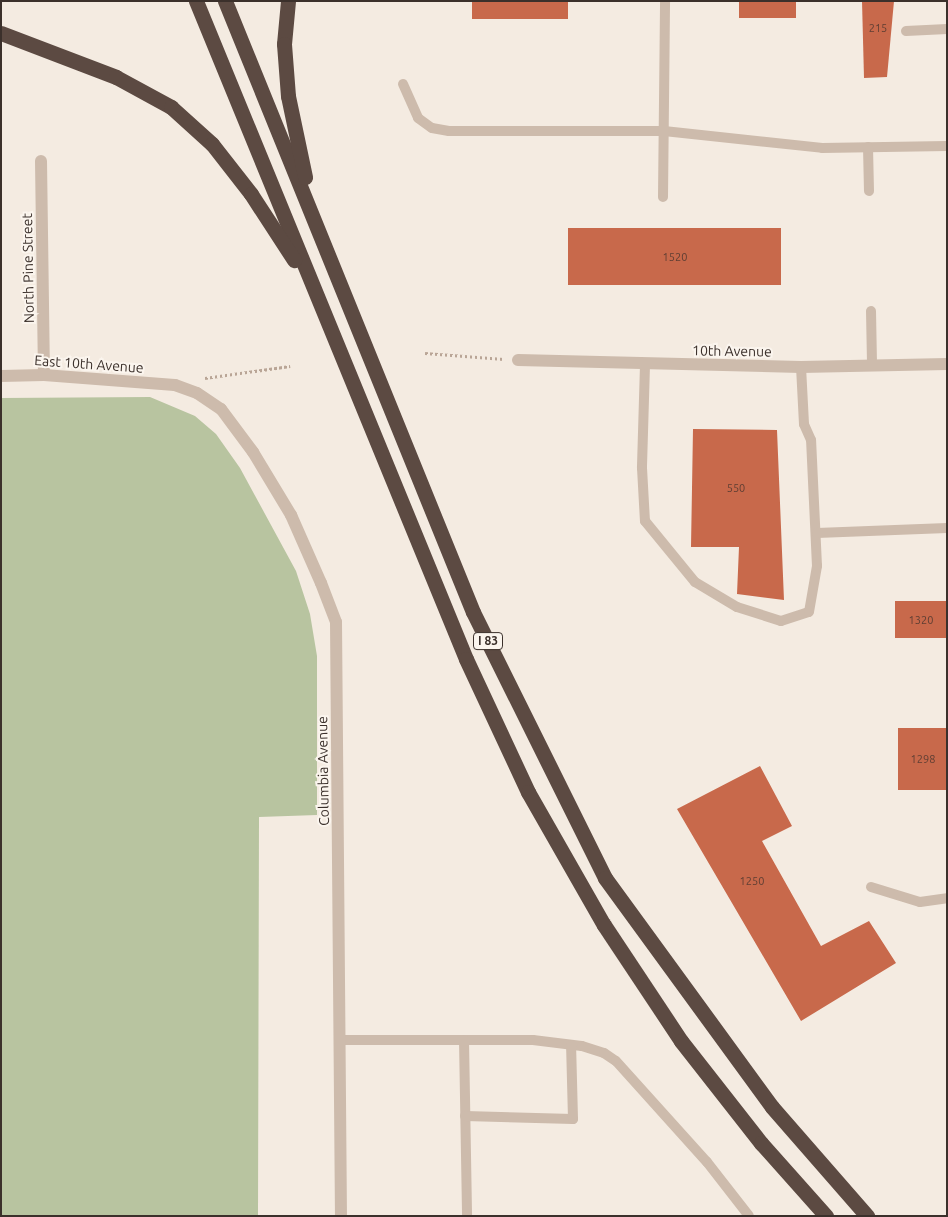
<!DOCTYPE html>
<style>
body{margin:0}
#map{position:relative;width:948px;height:1217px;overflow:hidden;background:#f4ebe1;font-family:Ubuntu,sans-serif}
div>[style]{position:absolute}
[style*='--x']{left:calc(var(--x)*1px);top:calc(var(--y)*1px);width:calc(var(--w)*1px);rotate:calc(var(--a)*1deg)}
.green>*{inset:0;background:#b8c4a0}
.building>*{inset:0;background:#c8694b;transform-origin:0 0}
.path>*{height:3px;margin-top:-1.5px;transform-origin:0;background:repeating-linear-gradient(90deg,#b9a596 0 2.5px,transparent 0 5px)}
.lane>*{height:10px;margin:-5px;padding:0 5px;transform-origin:5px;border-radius:5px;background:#cdbbac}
.street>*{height:12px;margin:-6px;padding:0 6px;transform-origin:6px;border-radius:6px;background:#cdbbac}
.highway>*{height:15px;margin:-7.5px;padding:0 7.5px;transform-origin:7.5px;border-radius:7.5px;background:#5c4a42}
span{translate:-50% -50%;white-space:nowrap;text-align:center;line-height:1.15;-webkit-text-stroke:4px #fbf5ee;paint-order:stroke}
.number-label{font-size:11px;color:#5e3e33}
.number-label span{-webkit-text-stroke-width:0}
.shield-label span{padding:1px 4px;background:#fbf5ee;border:1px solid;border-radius:4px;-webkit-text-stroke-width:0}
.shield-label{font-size:12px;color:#3b302b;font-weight:700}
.street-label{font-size:14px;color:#3b302b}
.frame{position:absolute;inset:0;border:2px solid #3b302b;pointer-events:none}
</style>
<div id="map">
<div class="green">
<div style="clip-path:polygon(150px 397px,195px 416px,216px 434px,240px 468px,296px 571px,310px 614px,317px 656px,317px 815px,259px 817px,258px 1216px,1px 1216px,1px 398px)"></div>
</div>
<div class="building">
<div style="left:472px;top:1px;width:96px;height:18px"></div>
<div style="left:739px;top:1px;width:57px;height:17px"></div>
<div style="clip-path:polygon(862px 1px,894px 1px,887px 77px,864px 78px)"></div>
<div style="left:781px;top:228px;width:57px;height:213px;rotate:90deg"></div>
<div style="clip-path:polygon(693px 429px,777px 430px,784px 600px,737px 594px,739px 547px,691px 547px)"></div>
<div style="left:947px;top:601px;width:37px;height:52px;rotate:90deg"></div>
<div style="left:898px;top:728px;width:49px;height:62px"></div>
<div style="clip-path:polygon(760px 766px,792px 826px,762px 841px,821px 946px,869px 921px,896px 963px,801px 1021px,677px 809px)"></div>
</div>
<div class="path">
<div style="--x:425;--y:353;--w:79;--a:4.3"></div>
<div style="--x:205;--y:378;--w:86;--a:-8"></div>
</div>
<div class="lane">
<div style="--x:906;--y:31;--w:41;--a:-2.8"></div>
<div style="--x:403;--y:84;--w:37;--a:66"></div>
<div style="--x:418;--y:118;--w:17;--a:36"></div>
<div style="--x:432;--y:128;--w:17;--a:10"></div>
<div style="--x:449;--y:131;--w:215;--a:0"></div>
<div style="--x:664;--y:131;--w:159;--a:6.1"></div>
<div style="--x:822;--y:148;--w:125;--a:-0.9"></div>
<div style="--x:868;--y:147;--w:44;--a:88.7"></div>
<div style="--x:663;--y:197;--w:196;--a:-89.4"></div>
<div style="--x:871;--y:311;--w:54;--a:88.9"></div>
<div style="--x:645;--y:365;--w:103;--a:91.7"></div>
<div style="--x:642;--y:468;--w:53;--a:86.8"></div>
<div style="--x:645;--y:521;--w:79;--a:50.7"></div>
<div style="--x:695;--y:582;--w:49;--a:30.8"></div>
<div style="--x:737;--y:607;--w:46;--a:17.7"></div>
<div style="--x:781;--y:621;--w:29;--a:-18"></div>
<div style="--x:809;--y:612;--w:47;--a:-80.1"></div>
<div style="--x:817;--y:566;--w:126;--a:-92.7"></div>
<div style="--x:811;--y:440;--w:17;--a:-114"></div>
<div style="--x:804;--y:424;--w:57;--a:-93"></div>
<div style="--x:817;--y:533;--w:130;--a:-2.2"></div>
<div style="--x:871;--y:887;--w:51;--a:17"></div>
<div style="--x:920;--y:902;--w:27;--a:-8"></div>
<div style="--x:341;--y:1040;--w:192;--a:0"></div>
<div style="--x:533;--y:1040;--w:49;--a:7"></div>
<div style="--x:582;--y:1046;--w:23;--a:18"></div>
<div style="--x:604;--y:1053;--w:14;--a:34"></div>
<div style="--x:616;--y:1061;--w:136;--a:48"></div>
<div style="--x:707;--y:1162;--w:68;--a:52.1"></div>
<div style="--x:464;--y:1040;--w:176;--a:89"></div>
<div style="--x:465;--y:1116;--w:108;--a:1.6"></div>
<div style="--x:573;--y:1119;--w:74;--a:-91.5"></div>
</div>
<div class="street">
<div style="--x:41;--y:161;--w:214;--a:89.2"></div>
<div style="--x:518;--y:360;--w:283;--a:1.4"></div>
<div style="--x:801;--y:367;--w:146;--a:-1.2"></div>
<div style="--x:1;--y:376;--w:43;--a:-1.3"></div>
<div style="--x:44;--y:375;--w:131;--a:4.4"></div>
<div style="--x:175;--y:385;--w:23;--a:20"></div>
<div style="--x:197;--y:393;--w:29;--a:34"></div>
<div style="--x:221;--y:409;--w:54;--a:53.3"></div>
<div style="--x:253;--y:452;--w:74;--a:58.9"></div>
<div style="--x:291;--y:515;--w:74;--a:66.2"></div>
<div style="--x:321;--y:583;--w:42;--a:69"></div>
<div style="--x:336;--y:622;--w:594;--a:89.52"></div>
</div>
<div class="highway">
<div style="--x:196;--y:1;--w:711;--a:67.69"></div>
<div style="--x:466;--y:659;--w:147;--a:65"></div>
<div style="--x:528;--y:792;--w:153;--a:60.3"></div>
<div style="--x:604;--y:925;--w:139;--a:56.4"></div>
<div style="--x:681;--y:1041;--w:130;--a:51.9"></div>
<div style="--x:761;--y:1143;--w:98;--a:48.3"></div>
<div style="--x:225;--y:1;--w:659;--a:67.91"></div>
<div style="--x:473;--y:612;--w:297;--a:63.6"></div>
<div style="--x:605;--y:878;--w:283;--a:53.9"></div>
<div style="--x:772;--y:1107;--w:145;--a:48.9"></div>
<div style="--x:288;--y:1;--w:43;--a:95.3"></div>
<div style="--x:284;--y:44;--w:52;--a:85.6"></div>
<div style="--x:288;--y:96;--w:83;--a:78.1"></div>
<div style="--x:1;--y:33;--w:123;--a:20.9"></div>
<div style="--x:116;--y:77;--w:63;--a:28.6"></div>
<div style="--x:171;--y:107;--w:55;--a:42.1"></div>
<div style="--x:212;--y:144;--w:63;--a:52"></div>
<div style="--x:251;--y:194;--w:79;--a:56.9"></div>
</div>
<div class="number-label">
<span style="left:878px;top:28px">215</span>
<span style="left:675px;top:257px">1520</span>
<span style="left:736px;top:488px">550</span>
<span style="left:921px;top:620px">1320</span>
<span style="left:923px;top:759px">1298</span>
<span style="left:752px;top:881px">1250</span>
</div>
<div class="shield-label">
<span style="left:488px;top:641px">I 83</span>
</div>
<div class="street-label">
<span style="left:28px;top:268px;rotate:-91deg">North Pine Street</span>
<span style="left:732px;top:351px;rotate:1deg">10th Avenue</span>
<span style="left:89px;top:364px;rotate:4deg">East 10th Avenue</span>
<span style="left:323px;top:771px;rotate:-91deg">Columbia Avenue</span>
</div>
<div class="frame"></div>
</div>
